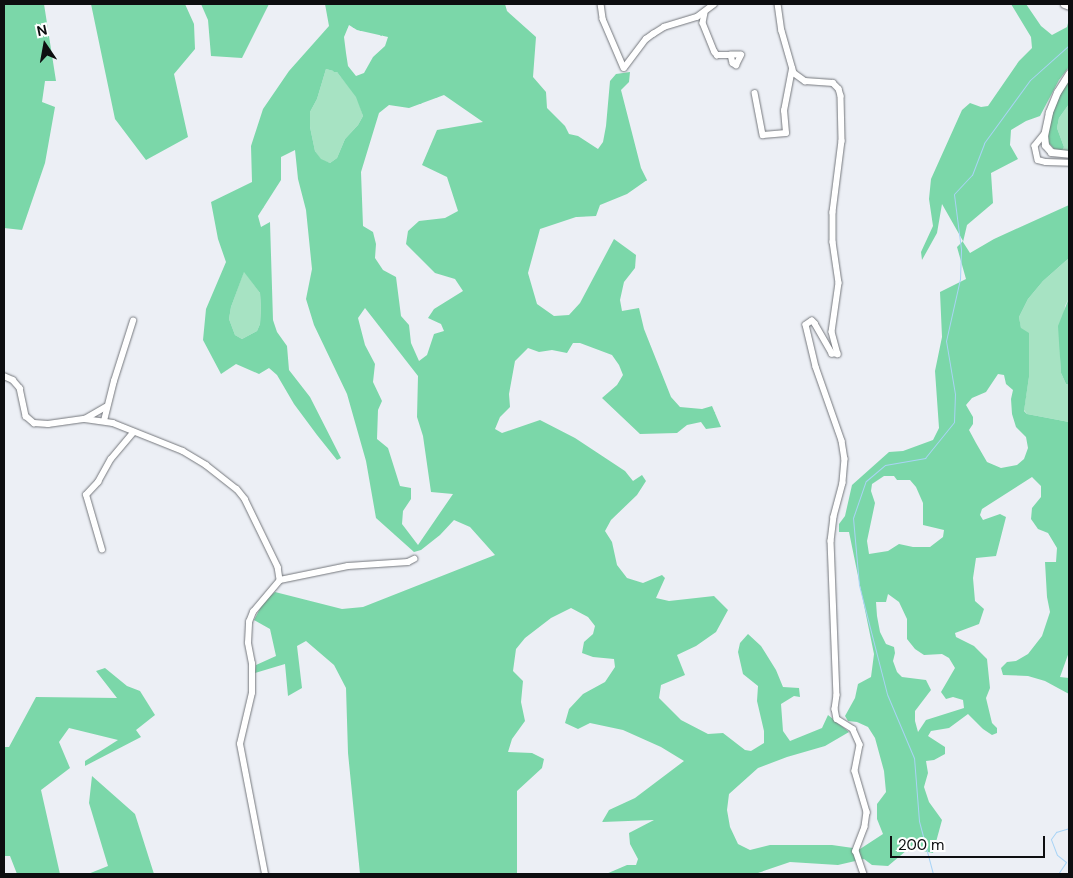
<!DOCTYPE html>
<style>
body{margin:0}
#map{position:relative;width:1073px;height:878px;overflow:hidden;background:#eceff5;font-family:"DM Sans",sans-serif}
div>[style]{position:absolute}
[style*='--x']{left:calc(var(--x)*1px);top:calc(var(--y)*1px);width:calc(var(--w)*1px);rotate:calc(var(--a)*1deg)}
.green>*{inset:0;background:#a7e3c3}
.forest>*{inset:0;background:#7bd7a9}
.stream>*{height:1px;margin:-0.5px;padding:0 0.5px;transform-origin:0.5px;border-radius:0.5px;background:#a9d4f6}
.roads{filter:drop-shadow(0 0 1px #74777c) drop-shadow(0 0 1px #74777c)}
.minor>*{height:5.5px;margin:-2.75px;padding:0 2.75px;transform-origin:2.75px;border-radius:2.75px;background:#fff}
.tertiary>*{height:7px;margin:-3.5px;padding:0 3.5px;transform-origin:3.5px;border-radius:3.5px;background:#fff}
span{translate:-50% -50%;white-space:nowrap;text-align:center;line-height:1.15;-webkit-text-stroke:4.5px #fff;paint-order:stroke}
.frame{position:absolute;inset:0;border:5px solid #0d0e10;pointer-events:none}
.north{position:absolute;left:20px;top:20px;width:50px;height:50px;-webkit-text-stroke:4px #fff;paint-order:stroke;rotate:348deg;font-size:14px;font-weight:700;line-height:20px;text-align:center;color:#0d0e10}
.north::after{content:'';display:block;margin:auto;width:18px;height:22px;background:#0d0e10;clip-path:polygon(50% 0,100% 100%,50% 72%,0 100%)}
.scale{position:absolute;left:890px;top:836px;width:155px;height:22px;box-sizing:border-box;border:2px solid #0d0e10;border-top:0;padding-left:6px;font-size:15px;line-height:18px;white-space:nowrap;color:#0d0e10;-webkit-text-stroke:4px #fff;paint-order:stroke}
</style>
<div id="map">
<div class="green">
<div style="clip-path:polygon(326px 69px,337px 72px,357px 97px,363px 116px,358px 125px,345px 139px,337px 158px,330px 163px,321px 160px,315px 151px,310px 127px,310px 112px,317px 99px)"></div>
<div style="clip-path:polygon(1069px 104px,1069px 151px,1062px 151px,1064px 147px,1057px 128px,1059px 118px)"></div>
<div style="clip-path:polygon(1069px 258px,1069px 298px,1065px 306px,1060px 352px,1061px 373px,1066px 384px,1069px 385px,1069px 422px,1027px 414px,1024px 410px,1029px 377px,1019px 317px,1028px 299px,1043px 281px)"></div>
<div style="clip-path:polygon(244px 271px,260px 293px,261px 308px,260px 324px,257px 331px,242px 339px,235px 335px,229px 319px,231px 307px)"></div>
</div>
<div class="forest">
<div style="clip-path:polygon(4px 4px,44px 4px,56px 81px,45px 81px,42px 102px,55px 107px,45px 163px,22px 230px,4px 228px)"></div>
<div style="clip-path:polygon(91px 4px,185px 4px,194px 24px,195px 49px,174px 74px,188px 137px,146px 160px,115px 119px)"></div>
<div style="clip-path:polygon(201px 4px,269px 4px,242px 58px,211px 56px,208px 20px)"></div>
<div style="clip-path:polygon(evenodd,325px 4px,505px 4px,507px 11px,536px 37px,533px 77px,546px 92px,547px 108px,565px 126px,569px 134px,578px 136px,598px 149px,603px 142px,606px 126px,610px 81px,616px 74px,630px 72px,629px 82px,621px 90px,641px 168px,647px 180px,627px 194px,600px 205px,596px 216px,576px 217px,540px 229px,528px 273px,537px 304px,554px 316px,569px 315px,580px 303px,614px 239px,636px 255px,635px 268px,624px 282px,620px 300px,622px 311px,639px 308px,644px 329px,671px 397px,680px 407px,702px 409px,712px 406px,721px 427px,706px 429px,701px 422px,687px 425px,677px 433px,640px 434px,602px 398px,617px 385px,623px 375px,619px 365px,612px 355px,580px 343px,573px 343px,567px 353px,552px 350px,539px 352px,528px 348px,515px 361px,509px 394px,510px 407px,500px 417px,495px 429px,502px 433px,540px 420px,575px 438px,625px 471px,633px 481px,642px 475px,646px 481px,637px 495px,611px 520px,605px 531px,612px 542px,617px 565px,627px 578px,643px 583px,662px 575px,665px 578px,656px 598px,669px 601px,714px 596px,728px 610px,716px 632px,696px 646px,677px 655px,685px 675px,661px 685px,659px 698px,681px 720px,708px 734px,723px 733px,745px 750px,751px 751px,764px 743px,764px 731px,757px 701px,758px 686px,743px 674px,738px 652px,740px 643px,748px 634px,761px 646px,776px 670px,783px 687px,799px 688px,800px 697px,794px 696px,781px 704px,783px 731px,790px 741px,822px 728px,828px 715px,849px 732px,825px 746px,787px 757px,758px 768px,729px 794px,727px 810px,730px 827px,738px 844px,750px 850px,770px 845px,832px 845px,860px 849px,883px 834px,877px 819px,877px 804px,886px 792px,884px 771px,875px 738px,868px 727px,857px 722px,848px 721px,845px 716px,855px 698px,858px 684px,871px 677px,874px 654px,849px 532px,839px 532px,839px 524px,845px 516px,852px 485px,889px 452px,903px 451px,933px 440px,939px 428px,935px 371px,942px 337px,940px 292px,966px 279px,957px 247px,963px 241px,942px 204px,937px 233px,922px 260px,921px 252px,933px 226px,929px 199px,931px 179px,962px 110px,970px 103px,981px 107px,988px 106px,1019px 61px,1032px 48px,1031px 37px,1011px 4px,1026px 4px,1041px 26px,1052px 35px,1067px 27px,1069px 19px,1069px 67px,1059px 80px,1040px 116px,1026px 121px,1011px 130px,1010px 145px,1018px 159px,991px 173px,993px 203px,967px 225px,963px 242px,970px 253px,994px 239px,1069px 205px,1069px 258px,1043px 281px,1028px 299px,1019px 317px,1021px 328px,1029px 333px,1029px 377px,1024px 411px,1027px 414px,1069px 422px,1069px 652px,1060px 677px,1069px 678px,1069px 694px,1045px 681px,1028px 676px,1003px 675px,1001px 668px,1007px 662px,1016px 661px,1028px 654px,1042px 636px,1050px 612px,1047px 597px,1045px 562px,1056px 562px,1057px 548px,1048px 533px,1038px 529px,1031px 519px,1032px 508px,1041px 497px,1041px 486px,1032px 477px,982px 509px,980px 515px,983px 520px,1000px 514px,1006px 517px,996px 556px,976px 558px,973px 578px,975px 601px,984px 609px,979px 624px,955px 633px,956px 637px,974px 646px,987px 659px,990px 688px,986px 698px,992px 723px,997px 728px,997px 733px,992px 735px,983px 729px,968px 714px,949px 728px,931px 731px,928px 736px,945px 747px,945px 754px,934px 760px,926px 761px,928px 773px,924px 787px,929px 802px,942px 820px,933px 853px,918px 850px,913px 845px,888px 866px,872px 865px,864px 859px,838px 865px,790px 862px,755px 874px,606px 874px,627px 865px,636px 865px,638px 859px,630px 844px,629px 833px,654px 820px,602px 822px,609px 810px,635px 798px,684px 761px,661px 747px,623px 730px,590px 723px,578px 729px,565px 723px,569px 709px,583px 694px,605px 682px,615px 667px,614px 659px,593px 657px,582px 653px,584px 642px,593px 634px,595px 626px,588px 617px,571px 608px,551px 618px,525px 638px,516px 649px,513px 671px,523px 681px,521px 702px,525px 721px,512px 739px,508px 752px,532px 753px,544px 759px,542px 768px,517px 791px,517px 874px,360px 874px,348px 753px,346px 688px,334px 665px,306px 641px,297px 646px,302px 688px,288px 696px,285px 664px,255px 673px,256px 665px,276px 656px,270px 629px,254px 620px,264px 601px,275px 592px,342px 609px,363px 607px,495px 555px,470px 527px,454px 520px,440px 535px,421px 550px,414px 552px,376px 518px,366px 461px,347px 394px,314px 325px,306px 299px,312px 269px,306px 210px,298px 179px,295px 150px,281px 157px,281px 180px,258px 216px,261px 227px,270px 222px,273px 320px,277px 332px,287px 346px,289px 370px,310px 397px,341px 458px,337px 460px,317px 435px,294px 404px,277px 375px,269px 368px,259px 374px,236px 364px,221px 374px,203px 340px,206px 309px,226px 262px,218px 239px,211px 202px,252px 182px,251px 146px,263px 109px,289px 71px,329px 26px,325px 4px,349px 25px,357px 30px,388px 37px,385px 46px,373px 57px,364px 73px,356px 76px,348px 66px,346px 53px,344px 37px,349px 25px,325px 4px,326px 69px,337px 72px,356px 97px,363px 116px,358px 125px,345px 139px,337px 158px,330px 163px,321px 159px,315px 151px,310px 127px,310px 112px,317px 99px,326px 69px,325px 4px,444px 95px,483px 122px,437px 130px,422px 165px,447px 177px,458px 211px,445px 218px,419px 221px,408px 231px,406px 244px,435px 273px,455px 279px,463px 291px,434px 309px,428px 318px,441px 324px,444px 331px,434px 334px,427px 355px,419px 361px,411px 343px,409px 325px,401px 316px,396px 277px,383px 270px,375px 258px,376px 244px,373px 232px,363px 226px,361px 172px,379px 113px,389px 105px,409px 108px,444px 95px,325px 4px,244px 272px,260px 293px,261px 308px,260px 324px,257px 331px,242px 339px,235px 335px,229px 319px,231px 307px,244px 272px,325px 4px,365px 308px,418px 376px,417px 417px,423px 436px,431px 492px,453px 494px,418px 545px,402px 524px,403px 511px,411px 499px,411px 488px,400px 486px,388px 448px,377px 439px,378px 410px,382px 401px,373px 382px,375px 364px,365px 345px,358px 318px,365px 308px,325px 4px,998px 374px,1004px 375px,1006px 384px,1013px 390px,1011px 399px,1012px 414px,1016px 427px,1026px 437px,1028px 448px,1024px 459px,1017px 465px,1001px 468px,987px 462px,976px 443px,969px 430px,973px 424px,973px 417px,966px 405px,972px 398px,986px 392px,998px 374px,325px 4px,884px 476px,894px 476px,897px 480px,910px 480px,916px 487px,923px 503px,923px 525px,944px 530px,943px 537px,930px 547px,913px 547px,899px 544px,888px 551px,869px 554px,867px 541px,875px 503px,871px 491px,872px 484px,884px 476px,325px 4px,888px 594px,899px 602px,907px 619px,907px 639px,915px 649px,924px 655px,942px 654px,949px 658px,955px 668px,941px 692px,946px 699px,953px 697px,963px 700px,964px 708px,926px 720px,918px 732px,915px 721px,915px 711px,931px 690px,926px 680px,902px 677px,897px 672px,893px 661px,895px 653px,894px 647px,886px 644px,880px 632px,877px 616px,876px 602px,886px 602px,888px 594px)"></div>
<div style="clip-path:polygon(1069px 79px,1069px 104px,1059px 118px,1057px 128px,1064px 147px,1062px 151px,1056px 151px,1048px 142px,1049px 121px,1056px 100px)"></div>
<div style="clip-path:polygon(1069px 298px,1069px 385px,1066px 384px,1061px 373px,1058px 326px)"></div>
<div style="clip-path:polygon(105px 668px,127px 686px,140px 691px,155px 715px,136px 730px,141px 737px,85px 766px,85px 761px,118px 740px,69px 728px,59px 742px,70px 768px,41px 790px,60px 874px,17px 874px,10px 856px,4px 856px,4px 747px,9px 747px,36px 697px,117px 698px,96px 671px)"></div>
<div style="clip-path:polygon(92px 776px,135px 814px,154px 874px,88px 874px,108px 866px,89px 803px)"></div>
</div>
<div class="stream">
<div style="--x:933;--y:874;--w:55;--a:-104.8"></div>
<div style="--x:919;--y:821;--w:63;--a:-94.5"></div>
<div style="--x:914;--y:758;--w:69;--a:-112.9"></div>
<div style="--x:887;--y:694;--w:113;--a:-104.4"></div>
<div style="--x:859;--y:585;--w:67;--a:-95.1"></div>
<div style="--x:853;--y:518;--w:39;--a:-71"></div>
<div style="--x:866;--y:481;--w:25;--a:-40"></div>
<div style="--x:885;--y:465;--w:41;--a:-9.9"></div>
<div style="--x:925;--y:458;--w:46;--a:-51.1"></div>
<div style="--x:954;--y:422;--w:28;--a:-88"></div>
<div style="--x:955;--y:394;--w:54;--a:-99.6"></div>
<div style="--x:946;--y:341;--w:64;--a:-77.3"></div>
<div style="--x:960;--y:279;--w:30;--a:-88"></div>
<div style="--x:961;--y:249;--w:55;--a:-97.3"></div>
<div style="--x:954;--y:194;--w:26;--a:-47"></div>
<div style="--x:972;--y:175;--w:34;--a:-69"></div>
<div style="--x:984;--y:143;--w:78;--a:-53.9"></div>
<div style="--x:1030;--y:80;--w:52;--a:-41.9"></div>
<div style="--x:1058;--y:874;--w:14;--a:-56"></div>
<div style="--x:1066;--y:862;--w:11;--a:-142"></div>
<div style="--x:1057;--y:855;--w:17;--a:-111"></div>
<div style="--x:1051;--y:839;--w:9;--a:-54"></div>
<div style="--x:1056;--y:832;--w:14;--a:-17"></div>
</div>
<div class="roads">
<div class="minor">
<div style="--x:601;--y:4;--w:15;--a:82"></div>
<div style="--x:603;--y:19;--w:53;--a:66.8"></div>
<div style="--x:624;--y:68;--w:36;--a:-53"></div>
<div style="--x:646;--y:39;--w:9;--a:-36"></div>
<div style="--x:653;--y:34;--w:13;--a:-32"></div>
<div style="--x:664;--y:27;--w:34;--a:-17"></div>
<div style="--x:697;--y:17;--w:21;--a:-37"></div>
<div style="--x:778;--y:4;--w:27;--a:82"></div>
<div style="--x:782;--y:31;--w:44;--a:74.1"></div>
<div style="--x:794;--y:73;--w:14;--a:36"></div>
<div style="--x:805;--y:81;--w:28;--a:4"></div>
<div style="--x:833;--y:83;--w:8;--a:45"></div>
<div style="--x:839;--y:89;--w:7;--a:74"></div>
<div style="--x:841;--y:96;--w:45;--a:88.7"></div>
<div style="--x:842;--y:141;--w:72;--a:97.2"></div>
<div style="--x:833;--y:212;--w:30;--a:90"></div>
<div style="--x:833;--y:242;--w:41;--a:81.7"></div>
<div style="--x:839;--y:283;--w:49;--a:98.1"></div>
<div style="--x:832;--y:332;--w:23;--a:75"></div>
<div style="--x:838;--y:354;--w:6;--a:180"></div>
<div style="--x:832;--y:354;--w:34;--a:-120"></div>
<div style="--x:815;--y:324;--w:4;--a:-135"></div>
<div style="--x:812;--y:321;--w:7;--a:146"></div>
<div style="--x:806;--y:325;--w:43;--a:76.6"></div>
<div style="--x:816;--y:367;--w:78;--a:70.6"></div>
<div style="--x:842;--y:441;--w:18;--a:81"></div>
<div style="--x:845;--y:459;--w:24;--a:95"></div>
<div style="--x:843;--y:483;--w:35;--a:105"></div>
<div style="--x:834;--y:517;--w:24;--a:97"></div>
<div style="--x:831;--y:541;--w:154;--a:87.8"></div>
<div style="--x:837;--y:695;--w:14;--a:98"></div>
<div style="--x:835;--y:709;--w:10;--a:79"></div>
<div style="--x:837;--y:719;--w:19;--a:32"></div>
<div style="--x:853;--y:729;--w:17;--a:66"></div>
<div style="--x:860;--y:745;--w:26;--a:101"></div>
<div style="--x:855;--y:771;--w:43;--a:73.7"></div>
<div style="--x:867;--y:812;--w:15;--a:98"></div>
<div style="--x:865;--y:827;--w:26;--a:111"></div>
<div style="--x:856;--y:851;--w:24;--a:71"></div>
<div style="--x:705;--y:13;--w:10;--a:101"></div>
<div style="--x:703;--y:23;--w:31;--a:68"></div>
<div style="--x:715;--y:52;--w:4;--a:56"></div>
<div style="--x:717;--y:55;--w:14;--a:0"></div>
<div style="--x:731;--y:55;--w:8;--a:76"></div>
<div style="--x:733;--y:63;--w:4;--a:34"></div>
<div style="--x:736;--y:65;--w:11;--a:-63"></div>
<div style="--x:741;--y:55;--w:10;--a:180"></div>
<div style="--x:755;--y:93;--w:43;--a:79.2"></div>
<div style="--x:763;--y:135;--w:23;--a:-5"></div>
<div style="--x:786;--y:133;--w:22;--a:-95"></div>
<div style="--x:784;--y:111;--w:43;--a:-79.2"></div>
<div style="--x:1044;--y:135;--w:14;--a:129"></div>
<div style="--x:1035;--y:146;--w:14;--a:78"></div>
<div style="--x:1038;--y:160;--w:8;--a:14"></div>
<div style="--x:1046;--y:162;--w:23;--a:2"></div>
<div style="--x:4;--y:376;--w:10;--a:24"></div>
<div style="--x:13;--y:380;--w:11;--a:49"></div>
<div style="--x:20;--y:388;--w:29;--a:78"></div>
<div style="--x:26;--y:416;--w:11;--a:41"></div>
<div style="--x:34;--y:423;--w:14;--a:4"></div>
<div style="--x:48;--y:424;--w:37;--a:-8"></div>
<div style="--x:85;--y:419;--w:28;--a:8"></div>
<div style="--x:113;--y:423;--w:75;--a:21.8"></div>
<div style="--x:183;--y:451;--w:27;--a:31"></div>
<div style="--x:206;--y:465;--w:39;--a:38"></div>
<div style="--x:237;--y:489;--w:13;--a:51"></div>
<div style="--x:245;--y:499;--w:76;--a:64.1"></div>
<div style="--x:278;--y:567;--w:13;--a:81"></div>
<div style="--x:85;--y:419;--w:24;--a:-30"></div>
<div style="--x:104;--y:421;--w:41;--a:-76"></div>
<div style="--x:114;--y:381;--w:63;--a:-72.4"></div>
<div style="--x:102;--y:550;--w:57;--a:-106.2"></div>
<div style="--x:86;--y:495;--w:18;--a:-47"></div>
<div style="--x:98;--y:482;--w:26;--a:-61"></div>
<div style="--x:111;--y:459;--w:35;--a:-50"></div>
<div style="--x:280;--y:580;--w:69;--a:-11.6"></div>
<div style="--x:348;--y:566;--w:60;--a:-3.8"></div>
<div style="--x:408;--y:562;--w:7;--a:-27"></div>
<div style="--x:265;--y:874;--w:132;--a:-100.9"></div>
<div style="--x:240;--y:744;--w:52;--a:-76.8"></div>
<div style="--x:252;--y:693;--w:29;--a:-90"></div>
<div style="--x:252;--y:664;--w:21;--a:-101"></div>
<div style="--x:248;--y:643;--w:21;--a:-87"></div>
<div style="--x:249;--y:622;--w:11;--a:-68"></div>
<div style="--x:253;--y:612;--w:42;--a:-49.8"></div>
</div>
<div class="tertiary">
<div style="--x:1064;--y:4;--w:5;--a:22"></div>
<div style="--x:1069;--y:73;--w:22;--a:122"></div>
<div style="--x:1057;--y:92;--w:22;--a:112"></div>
<div style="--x:1049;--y:112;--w:24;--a:102"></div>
<div style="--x:1044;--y:135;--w:10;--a:84"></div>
<div style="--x:1045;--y:145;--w:9;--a:49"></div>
<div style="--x:1051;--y:152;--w:18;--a:6"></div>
</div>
</div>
<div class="frame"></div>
<div class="north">N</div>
<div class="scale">200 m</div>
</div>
